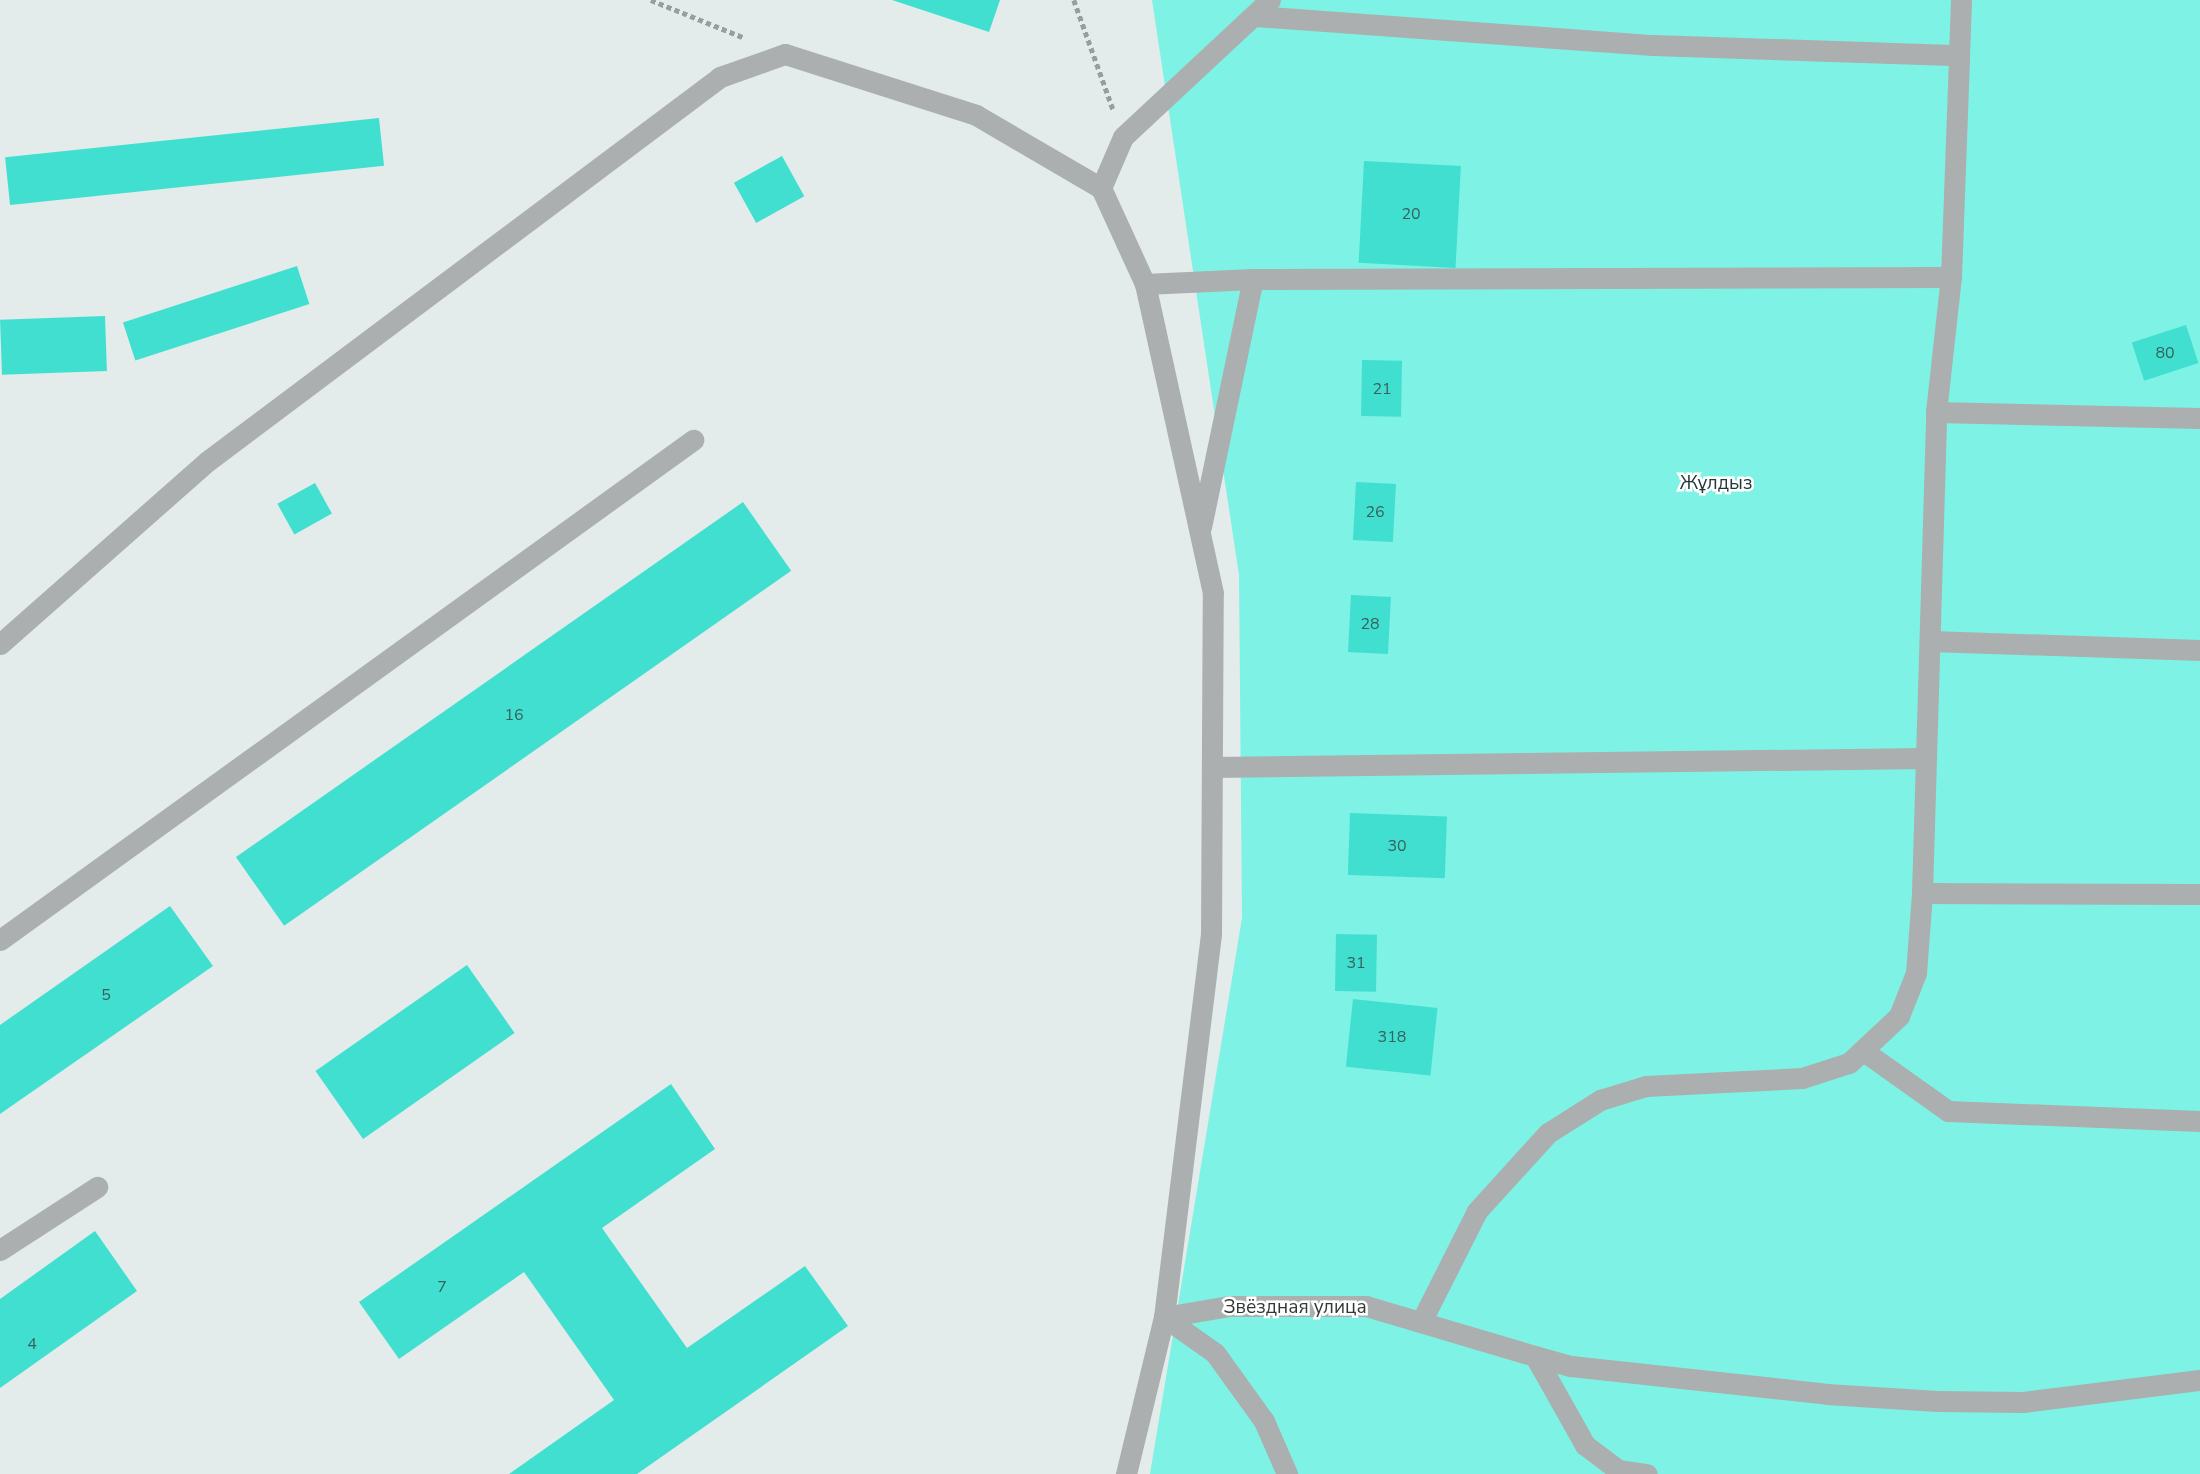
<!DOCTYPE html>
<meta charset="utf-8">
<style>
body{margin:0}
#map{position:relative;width:2200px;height:1474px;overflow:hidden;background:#e3eceb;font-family:"Nunito Sans",sans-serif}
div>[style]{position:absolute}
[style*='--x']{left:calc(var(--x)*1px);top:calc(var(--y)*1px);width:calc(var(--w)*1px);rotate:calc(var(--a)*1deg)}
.green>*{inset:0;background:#7ef2e4}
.building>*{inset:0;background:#41dfd0;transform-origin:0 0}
.path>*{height:4.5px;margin-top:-2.25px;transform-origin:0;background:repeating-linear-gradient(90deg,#989e9e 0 5px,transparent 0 8.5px)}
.service>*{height:21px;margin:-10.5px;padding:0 10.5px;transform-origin:10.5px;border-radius:10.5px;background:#abafaf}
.minor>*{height:21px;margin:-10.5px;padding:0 10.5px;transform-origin:10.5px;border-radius:10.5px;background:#abafaf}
span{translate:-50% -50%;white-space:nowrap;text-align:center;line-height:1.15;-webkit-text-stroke:5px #fff;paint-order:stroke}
.number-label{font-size:16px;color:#37615d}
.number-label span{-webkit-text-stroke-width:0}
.park-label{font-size:19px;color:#213a37}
.street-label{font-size:19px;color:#343737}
</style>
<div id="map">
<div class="green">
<div style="clip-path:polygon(1152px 0,2200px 0,2200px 1474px,1150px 1474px,1242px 918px,1239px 575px)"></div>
</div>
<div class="building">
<div style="clip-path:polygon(892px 0,1000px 0,989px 32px)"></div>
<div style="left:379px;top:118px;width:48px;height:376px;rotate:84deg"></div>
<div style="left:782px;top:156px;width:46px;height:55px;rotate:61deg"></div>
<div style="left:1364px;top:161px;width:97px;height:102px;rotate:3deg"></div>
<div style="left:297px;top:266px;width:40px;height:183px;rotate:72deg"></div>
<div style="left:105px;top:316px;width:55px;height:105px;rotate:88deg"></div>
<div style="left:2186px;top:325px;width:40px;height:57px;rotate:72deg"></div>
<div style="left:1362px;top:360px;width:40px;height:56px;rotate:1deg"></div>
<div style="left:1356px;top:482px;width:40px;height:58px;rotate:3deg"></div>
<div style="left:315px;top:483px;width:35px;height:43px;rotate:61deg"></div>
<div style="left:743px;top:502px;width:84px;height:619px;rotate:55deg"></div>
<div style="left:1351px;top:595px;width:40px;height:57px;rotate:3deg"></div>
<div style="left:1350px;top:813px;width:97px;height:62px;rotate:2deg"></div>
<div style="clip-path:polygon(170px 906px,213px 966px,0 1114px,0 1025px)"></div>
<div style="left:1336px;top:934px;width:41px;height:57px;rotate:1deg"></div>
<div style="left:467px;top:965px;width:83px;height:185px;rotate:55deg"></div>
<div style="left:1353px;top:999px;width:85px;height:68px;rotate:6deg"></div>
<div style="clip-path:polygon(671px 1084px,715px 1149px,602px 1228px,687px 1348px,805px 1266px,848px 1326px,637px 1474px,509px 1474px,614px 1400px,524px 1272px,399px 1359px,359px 1302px)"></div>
<div style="clip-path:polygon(95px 1231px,137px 1291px,0 1388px,0 1299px)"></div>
</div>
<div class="path">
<div style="--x:651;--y:0;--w:101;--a:22"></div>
<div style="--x:1074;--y:0;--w:116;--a:70.3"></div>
</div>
<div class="service">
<div style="--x:1145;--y:284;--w:108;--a:-2.7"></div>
<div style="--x:1253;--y:279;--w:698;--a:-0.16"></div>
<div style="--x:1936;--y:412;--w:264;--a:1.3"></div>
<div style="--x:1201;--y:527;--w:253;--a:-78.2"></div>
<div style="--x:1930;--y:641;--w:270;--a:1.9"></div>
<div style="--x:0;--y:644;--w:278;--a:-41.4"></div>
<div style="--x:209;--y:460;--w:639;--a:-36.85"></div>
<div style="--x:720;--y:77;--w:69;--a:-19.5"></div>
<div style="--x:785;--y:54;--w:201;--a:17.7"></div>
<div style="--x:976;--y:115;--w:145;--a:30.3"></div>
<div style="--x:1212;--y:767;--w:713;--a:-0.72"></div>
<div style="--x:1922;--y:893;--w:278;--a:0.2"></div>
<div style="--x:0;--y:940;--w:855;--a:-35.81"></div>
<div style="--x:1865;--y:1052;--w:102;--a:35.4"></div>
<div style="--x:1948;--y:1111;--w:252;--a:2.3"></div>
<div style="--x:0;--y:1250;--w:116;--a:-33"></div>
<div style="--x:1164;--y:1317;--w:62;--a:35.2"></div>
<div style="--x:1215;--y:1353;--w:84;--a:54.2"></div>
<div style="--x:1264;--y:1421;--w:58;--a:66.5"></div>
<div style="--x:1422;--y:1320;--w:122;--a:-63.2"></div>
<div style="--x:1477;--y:1211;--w:105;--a:-47.7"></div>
<div style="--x:1548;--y:1133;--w:62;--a:-32.4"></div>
<div style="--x:1600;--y:1100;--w:48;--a:-16.9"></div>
<div style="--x:1646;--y:1086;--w:156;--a:-2.9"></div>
<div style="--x:1802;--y:1078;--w:49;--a:-17.7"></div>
<div style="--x:1849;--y:1063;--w:69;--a:-43.2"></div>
<div style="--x:1899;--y:1016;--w:46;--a:-68.4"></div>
<div style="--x:1916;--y:973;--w:80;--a:-85.7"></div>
<div style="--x:1922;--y:893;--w:481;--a:-88.3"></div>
<div style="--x:1936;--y:412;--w:136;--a:-83.7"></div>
<div style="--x:1951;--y:277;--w:222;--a:-87.9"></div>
<div style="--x:1535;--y:1356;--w:37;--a:16"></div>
<div style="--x:1571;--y:1366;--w:258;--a:6.2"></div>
<div style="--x:1827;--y:1394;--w:110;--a:3.6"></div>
<div style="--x:1937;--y:1401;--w:86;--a:0.7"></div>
<div style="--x:2023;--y:1402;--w:178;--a:-7.1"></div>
</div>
<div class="minor">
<div style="--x:1256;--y:16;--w:398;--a:4.2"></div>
<div style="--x:1653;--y:45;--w:306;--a:1.9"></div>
<div style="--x:1959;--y:55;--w:55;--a:-87.9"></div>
<div style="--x:1164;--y:1317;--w:67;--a:-9.5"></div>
<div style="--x:1230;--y:1306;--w:136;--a:0"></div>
<div style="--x:1366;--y:1306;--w:176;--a:16.5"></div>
<div style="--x:1535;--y:1356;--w:102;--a:60.7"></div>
<div style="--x:1585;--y:1445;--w:41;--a:37.1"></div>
<div style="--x:1618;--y:1470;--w:29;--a:8"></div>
<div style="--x:1126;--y:1474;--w:162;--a:-76.4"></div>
<div style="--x:1164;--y:1317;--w:386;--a:-83"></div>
<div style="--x:1211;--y:934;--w:341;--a:-89.7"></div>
<div style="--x:1213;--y:593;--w:316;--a:-102.4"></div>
<div style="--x:1145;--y:284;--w:106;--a:-114.6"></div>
<div style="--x:1101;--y:188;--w:56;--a:-66.7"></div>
<div style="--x:1123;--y:137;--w:201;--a:-43"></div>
</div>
<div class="number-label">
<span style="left:1411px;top:214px">20</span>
<span style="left:2165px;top:353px">80</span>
<span style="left:1382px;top:389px">21</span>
<span style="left:1375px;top:512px">26</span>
<span style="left:1370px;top:624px">28</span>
<span style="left:514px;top:715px">16</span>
<span style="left:1397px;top:846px">30</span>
<span style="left:1356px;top:963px">31</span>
<span style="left:106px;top:995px">5</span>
<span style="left:1392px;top:1037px">318</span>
<span style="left:442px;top:1287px">7</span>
<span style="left:32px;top:1344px">4</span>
</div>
<div class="park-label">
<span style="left:1716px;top:484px">Жұлдыз</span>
</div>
<div class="street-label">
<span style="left:1295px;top:1308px">Звёздная улица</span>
</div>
</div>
